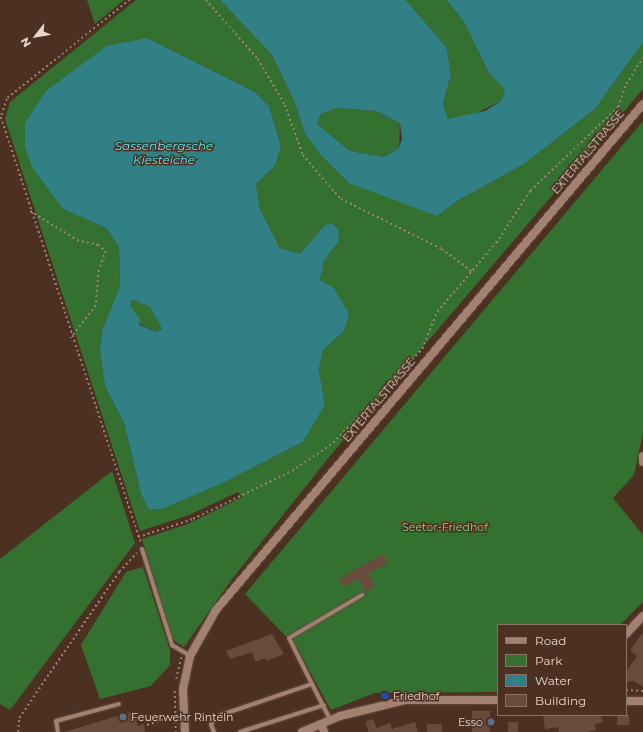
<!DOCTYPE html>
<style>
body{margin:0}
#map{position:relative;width:643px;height:732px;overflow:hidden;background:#4c3021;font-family:Montserrat,sans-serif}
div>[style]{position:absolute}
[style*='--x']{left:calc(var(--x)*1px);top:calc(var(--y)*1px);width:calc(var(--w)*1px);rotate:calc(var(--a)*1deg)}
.green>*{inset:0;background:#347130}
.water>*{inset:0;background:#318085}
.building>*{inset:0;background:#694b3b;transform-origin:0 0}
.path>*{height:1.5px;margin-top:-0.75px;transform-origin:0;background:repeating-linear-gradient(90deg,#9a8276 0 2px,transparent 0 5px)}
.roads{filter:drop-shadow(0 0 1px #644c40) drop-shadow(0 0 1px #644c40)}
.service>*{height:4px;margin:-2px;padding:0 2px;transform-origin:2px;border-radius:2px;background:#a28171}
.minor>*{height:8px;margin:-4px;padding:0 4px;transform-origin:4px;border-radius:4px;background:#a28171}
.dots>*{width:11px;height:11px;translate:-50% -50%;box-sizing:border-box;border:2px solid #4c3021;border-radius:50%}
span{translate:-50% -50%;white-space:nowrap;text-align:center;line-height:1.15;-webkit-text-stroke:3px #4c3021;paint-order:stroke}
.street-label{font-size:11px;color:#e8d5cc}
.park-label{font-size:11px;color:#7fd777}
.poi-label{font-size:11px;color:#e8d5cc}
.left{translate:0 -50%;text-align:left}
.right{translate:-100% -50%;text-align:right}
.water-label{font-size:12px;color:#57ecf6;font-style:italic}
.legend{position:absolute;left:497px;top:624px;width:130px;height:92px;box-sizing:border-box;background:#4c3021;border:1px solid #8a7265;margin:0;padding:5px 7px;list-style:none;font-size:12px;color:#e8d5cc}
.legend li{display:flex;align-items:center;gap:8px;height:20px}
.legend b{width:20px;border:1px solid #8a7265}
.north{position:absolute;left:16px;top:16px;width:40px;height:40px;-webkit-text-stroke:3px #4c3021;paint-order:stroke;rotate:239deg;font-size:11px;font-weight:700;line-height:16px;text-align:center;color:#e8d5cc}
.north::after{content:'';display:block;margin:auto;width:14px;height:18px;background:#e8d5cc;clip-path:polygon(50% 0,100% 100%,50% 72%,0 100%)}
</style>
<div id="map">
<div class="green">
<div style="clip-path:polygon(87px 0,124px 0,95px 24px)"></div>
<div style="clip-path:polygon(evenodd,136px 0,220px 0,272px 55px,294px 101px,305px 134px,437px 216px,459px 200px,524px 164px,595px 109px,643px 42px,643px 89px,330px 456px,232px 579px,184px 647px,172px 639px,142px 539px,188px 524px,242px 497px,238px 492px,189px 515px,140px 531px,5px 119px,10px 102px,136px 0,147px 38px,255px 92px,269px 106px,281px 146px,275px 166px,256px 184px,260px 209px,280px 248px,300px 254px,323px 227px,339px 241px,324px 261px,320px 280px,334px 288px,344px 331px,323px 350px,319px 369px,325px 405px,303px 442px,223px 483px,162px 509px,149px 510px,141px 494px,124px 423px,105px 386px,100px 351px,102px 331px,120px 286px,119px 247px,106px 228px,63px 209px,147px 38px)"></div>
<div style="clip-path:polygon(406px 0,447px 0,464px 22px,489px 73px,505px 90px,501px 101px,467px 118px,448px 119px,443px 103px,451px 75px,447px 48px)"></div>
<div style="clip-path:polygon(337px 108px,376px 111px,400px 123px,399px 148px,384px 157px,350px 151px,317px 124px,321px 114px)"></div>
<div style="clip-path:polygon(643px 121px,643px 433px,634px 475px,613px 498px,643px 535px,643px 602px,620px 625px,498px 625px,498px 692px,375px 693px,331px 710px,297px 648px,245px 594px)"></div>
<div style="clip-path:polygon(134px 300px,150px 307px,162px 329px,156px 332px,139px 324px,131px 307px,130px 302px)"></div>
<div style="clip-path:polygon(112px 471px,135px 543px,10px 710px,0 704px,0 559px)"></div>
<div style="clip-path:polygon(143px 567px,170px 650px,170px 665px,151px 686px,100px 699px,81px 645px,126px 572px)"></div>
</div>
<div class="water">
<div style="clip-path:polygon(evenodd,220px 0,406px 0,447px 48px,451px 75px,443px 103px,448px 119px,485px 111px,501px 101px,505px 90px,489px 73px,464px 22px,447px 0,643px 0,643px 42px,595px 109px,524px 164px,459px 200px,437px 216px,349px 183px,322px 156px,305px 134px,294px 101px,272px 55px,220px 0,337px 108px,376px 111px,400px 123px,402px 139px,399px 148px,384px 157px,350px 151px,317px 124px,321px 114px,337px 108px)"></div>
<div style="clip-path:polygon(evenodd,147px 38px,255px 92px,269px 106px,281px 146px,275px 166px,256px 184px,260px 209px,280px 248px,300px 254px,323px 227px,331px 223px,338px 229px,339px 241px,324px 261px,320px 280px,334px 288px,349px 314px,344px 331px,323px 350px,319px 369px,325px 405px,303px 442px,223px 483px,162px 509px,149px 510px,141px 494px,124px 423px,105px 386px,100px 351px,102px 331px,120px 286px,119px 247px,106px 228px,63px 209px,32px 167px,25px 146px,25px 123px,46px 91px,107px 46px,147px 38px,134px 300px,150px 307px,162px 329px,156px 332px,139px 325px,140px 319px,131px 307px,130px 302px,134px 300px)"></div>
</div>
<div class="building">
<div style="clip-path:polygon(383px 554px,388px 563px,368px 574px,375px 586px,366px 592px,358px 579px,344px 587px,339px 579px)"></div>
<div style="clip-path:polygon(643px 632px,643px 687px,634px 681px,626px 682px,626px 671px,637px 656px,630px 650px)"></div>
<div style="clip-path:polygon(272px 634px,284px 654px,267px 661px,265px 658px,255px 662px,252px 652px,230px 659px,226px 651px)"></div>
<div style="clip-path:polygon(134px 711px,138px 726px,144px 724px,145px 732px,64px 732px)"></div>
<div style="left:472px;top:711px;width:18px;height:21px"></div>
<div style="clip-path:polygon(543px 715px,601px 715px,603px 722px,595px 724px,596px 730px,587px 732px,559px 732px,558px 727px,545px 729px)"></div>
<div style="left:617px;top:715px;width:12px;height:10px"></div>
<div style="clip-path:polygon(373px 719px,377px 728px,390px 723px,392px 729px,415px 722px,418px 732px,369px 732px,365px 722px)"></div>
<div style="left:508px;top:722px;width:10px;height:10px"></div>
<div style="left:427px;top:724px;width:15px;height:8px"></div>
</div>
<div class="path">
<div style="--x:130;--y:0;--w:158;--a:141.2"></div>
<div style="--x:7;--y:99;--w:19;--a:108"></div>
<div style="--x:1;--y:117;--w:448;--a:71.8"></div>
<div style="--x:206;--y:0;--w:79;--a:48.6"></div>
<div style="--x:258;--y:59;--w:53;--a:59.6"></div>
<div style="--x:285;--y:105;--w:53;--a:70.2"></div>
<div style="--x:303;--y:155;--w:45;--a:49.5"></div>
<div style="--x:332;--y:189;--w:13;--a:48"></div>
<div style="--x:341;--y:199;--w:113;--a:26.3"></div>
<div style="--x:442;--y:249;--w:39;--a:37"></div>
<div style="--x:30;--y:211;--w:55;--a:31.7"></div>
<div style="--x:77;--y:240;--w:22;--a:13"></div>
<div style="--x:98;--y:245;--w:10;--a:37"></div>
<div style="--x:106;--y:251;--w:20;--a:110"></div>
<div style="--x:99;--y:270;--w:36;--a:95"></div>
<div style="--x:96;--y:306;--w:41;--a:128"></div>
<div style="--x:138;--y:537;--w:58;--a:-18.1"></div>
<div style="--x:193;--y:519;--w:110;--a:-25.9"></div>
<div style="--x:292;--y:471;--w:50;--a:-34.3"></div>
<div style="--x:333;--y:443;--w:129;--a:-46.6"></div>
<div style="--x:422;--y:349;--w:40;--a:-68"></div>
<div style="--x:437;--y:312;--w:91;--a:-49.5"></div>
<div style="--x:496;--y:243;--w:62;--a:-56.8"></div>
<div style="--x:530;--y:191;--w:122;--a:-43.7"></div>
<div style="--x:618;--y:107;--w:24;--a:-71"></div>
<div style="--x:626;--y:84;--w:31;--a:-57"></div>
<div style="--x:176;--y:679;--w:23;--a:-77"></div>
<div style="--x:626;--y:690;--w:17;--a:3"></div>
<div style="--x:175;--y:691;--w:41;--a:88.6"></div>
<div style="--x:147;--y:725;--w:29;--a:-18"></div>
<div style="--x:18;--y:732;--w:14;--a:-86"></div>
<div style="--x:19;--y:718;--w:177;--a:-55.6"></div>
<div style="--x:119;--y:572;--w:26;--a:-47"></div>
</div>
<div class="roads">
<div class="service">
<div style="--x:142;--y:549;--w:101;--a:72.6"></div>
<div style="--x:172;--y:645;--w:21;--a:31"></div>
<div style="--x:312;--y:684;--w:51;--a:-116.6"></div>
<div style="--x:289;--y:638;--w:85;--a:-30.5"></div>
<div style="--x:58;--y:732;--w:11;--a:-100"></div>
<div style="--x:56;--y:721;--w:65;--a:-15.1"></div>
<div style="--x:214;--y:732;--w:8;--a:-113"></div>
<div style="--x:211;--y:725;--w:9;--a:-63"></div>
<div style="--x:215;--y:717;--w:102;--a:-18.8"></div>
<div style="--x:312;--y:684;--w:39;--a:63"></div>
<div style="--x:240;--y:732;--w:88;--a:-17.8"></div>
</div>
<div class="minor">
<div style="--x:643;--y:456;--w:6;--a:90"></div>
<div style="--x:626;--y:634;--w:25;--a:-47"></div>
<div style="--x:626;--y:701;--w:17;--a:0"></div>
<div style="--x:321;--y:724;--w:9;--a:69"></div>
<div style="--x:185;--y:732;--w:43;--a:-92.7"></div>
<div style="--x:183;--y:689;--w:34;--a:-78"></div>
<div style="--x:190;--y:656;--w:53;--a:-60.5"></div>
<div style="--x:216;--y:610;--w:662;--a:-49.84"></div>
<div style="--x:302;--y:732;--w:41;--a:-22.8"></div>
<div style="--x:340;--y:716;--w:67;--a:-13.8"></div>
<div style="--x:405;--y:700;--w:93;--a:0"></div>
</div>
</div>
<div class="dots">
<div style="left:385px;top:696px;background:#1a4fb4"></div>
<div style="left:123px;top:717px;background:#5c6f8a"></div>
<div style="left:491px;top:722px;background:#5c6f8a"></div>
</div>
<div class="street-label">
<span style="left:588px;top:152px;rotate:-50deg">EXTERTALSTRASSE</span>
<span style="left:379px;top:400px;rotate:-50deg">EXTERTALSTRASSE</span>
</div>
<div class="park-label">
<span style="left:445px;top:527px">Seetor-Friedhof</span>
</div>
<div class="poi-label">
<span class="left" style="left:393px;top:696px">Friedhof</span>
<span class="left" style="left:131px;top:717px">Feuerwehr Rinteln</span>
<span class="right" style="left:483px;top:722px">Esso</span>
</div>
<div class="water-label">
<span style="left:164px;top:153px">Sassenbergsche<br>Kiesteiche</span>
</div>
<ul class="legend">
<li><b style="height:5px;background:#a28171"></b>Road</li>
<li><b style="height:11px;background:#347130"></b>Park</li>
<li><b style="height:11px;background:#318085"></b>Water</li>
<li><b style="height:11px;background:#694b3b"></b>Building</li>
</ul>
<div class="north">N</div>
</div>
